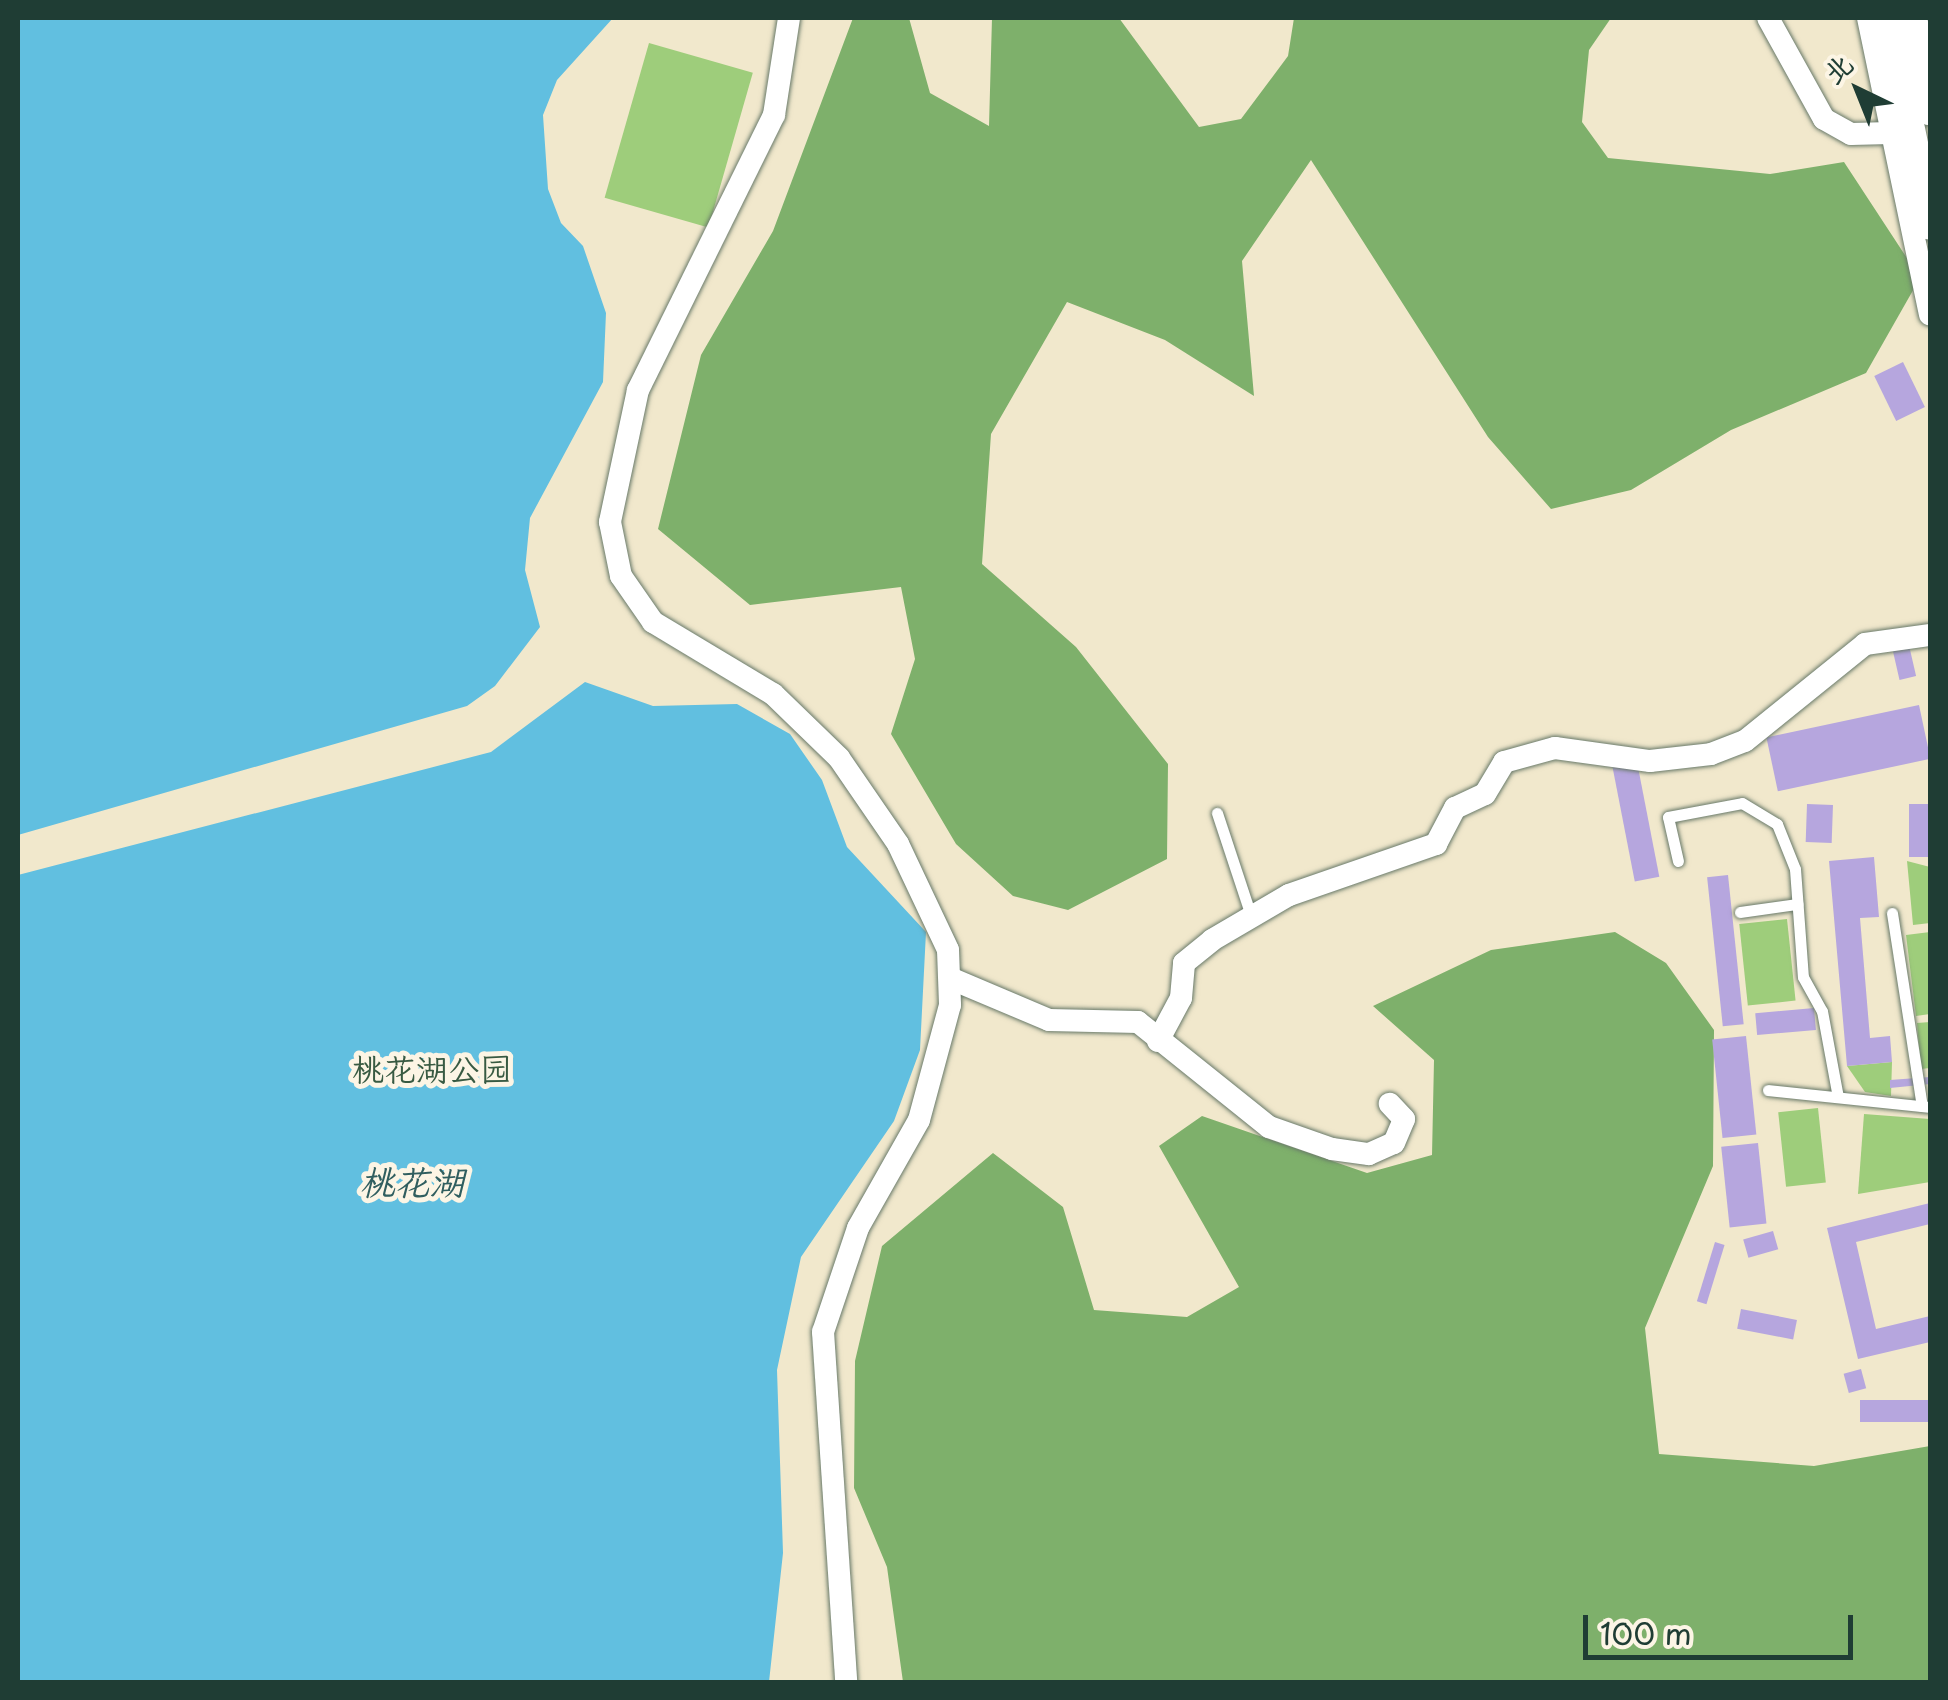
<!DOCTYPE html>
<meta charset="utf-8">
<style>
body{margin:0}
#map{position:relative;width:1948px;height:1700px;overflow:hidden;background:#f1e8cc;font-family:"Playpen Sans","LXGW WenKai TC",sans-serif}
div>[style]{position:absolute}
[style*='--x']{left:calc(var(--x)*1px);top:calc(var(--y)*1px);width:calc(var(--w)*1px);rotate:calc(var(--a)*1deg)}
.green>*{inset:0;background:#9ecd7b;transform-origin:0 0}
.forest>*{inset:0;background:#7eb06b}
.water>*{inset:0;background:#61bfe0}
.building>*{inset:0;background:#b6a6de;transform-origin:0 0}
.roads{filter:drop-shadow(0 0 2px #687969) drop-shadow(0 0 2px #687969)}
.lane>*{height:11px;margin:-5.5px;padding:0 5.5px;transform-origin:5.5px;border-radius:5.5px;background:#fff}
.street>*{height:22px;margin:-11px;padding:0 11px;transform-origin:11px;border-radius:11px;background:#fff}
.secondary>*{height:30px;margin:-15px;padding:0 15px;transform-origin:15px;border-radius:15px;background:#fff}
span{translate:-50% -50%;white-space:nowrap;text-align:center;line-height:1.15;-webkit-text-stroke:10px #fcf5e5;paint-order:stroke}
.park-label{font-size:32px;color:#385a42}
.water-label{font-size:35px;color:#305e5f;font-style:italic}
.frame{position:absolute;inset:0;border:20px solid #1f3d34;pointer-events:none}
.north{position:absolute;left:1808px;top:40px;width:100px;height:100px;-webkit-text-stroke:8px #fcf5e5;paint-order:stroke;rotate:317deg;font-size:28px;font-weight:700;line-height:40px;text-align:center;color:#1f3d34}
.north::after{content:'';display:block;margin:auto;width:35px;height:45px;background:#1f3d34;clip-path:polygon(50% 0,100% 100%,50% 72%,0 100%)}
.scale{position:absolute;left:1583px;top:1615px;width:270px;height:45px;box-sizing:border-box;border:5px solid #1f3d34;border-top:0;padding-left:12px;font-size:30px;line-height:35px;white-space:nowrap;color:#1f3d34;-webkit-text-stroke:8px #fcf5e5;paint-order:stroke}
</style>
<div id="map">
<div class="green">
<div style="left:649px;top:43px;width:108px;height:161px;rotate:16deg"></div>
<div style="clip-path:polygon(1907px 861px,1930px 867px,1930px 923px,1913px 925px)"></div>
<div style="left:1787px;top:919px;width:82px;height:48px;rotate:84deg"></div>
<div style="clip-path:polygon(1930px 932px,1930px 1014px,1916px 1016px,1906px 935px)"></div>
<div style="clip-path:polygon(1930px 1022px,1930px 1068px,1921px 1069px,1917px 1023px)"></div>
<div style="clip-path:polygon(1892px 1062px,1891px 1096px,1865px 1092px,1847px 1066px)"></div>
<div style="left:1818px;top:1108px;width:75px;height:40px;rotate:84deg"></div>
<div style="clip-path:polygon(1864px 1114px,1930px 1119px,1930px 1182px,1858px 1194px)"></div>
</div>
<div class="forest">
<div style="clip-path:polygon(853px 18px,909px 18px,930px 93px,989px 126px,992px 18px,1119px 18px,1199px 127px,1241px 119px,1288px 56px,1294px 18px,1611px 18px,1589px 50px,1582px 122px,1608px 158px,1770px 174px,1844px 162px,1920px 278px,1866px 373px,1731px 430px,1631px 490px,1551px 509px,1488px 437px,1311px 160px,1242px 261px,1254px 396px,1165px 340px,1067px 302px,991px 434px,982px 564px,1076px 647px,1168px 764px,1167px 859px,1068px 910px,1013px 896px,956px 844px,891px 734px,915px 659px,901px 587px,750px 605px,658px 529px,701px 355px,773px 231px)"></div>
<div style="clip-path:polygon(1615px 932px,1666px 963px,1714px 1030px,1713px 1166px,1645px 1328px,1659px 1454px,1814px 1466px,1930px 1446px,1930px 1682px,903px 1682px,887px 1567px,854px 1488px,855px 1361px,882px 1246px,993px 1153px,1063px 1207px,1094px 1310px,1187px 1317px,1239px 1287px,1159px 1146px,1202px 1116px,1367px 1173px,1432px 1155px,1434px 1060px,1373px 1006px,1491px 950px)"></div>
</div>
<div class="water">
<div style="clip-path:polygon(18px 18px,613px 18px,557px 80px,543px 115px,548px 189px,561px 223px,583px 246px,606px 313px,603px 382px,530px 518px,525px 570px,540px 627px,495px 686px,467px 706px,18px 835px)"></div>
<div style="clip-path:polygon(585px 682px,653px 706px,737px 704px,790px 734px,822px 780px,847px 847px,926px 932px,920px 1050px,894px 1121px,801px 1257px,777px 1370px,783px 1553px,769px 1682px,18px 1682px,18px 875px,491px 752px)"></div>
</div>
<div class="building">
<div style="left:1903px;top:362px;width:50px;height:32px;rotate:64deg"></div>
<div style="left:1908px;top:641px;width:36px;height:17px;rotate:77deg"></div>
<div style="left:1919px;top:705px;width:55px;height:156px;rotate:78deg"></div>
<div style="left:1637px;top:762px;width:117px;height:25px;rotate:79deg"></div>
<div style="left:1807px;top:804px;width:26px;height:38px;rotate:2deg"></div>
<div style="left:1930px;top:804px;width:53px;height:21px;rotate:90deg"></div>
<div style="clip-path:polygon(1874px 857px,1879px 917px,1860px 918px,1870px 1038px,1890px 1036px,1892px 1062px,1847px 1066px,1829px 861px)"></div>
<div style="left:1728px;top:875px;width:150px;height:21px;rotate:84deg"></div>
<div style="left:1814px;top:1008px;width:22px;height:59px;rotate:85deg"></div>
<div style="left:1746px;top:1036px;width:99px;height:34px;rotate:84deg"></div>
<div style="clip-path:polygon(1930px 1077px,1930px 1084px,1890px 1088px,1890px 1080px)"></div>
<div style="left:1758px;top:1143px;width:81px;height:37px;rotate:84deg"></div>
<div style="clip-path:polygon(1930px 1203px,1930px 1224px,1856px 1242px,1876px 1329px,1930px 1316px,1930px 1342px,1858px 1359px,1827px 1228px)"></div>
<div style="left:1773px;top:1231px;width:19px;height:31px;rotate:74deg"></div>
<div style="left:1715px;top:1242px;width:10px;height:62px;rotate:17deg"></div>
<div style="left:1741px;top:1309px;width:57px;height:20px;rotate:11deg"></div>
<div style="left:1861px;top:1369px;width:20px;height:18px;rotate:75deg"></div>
<div style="left:1930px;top:1400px;width:22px;height:70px;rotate:90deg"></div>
</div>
<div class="roads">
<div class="lane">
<div style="--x:1217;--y:813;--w:108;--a:71.7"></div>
<div style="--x:1678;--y:861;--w:45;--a:-102.8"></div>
<div style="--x:1668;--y:817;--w:75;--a:-10.7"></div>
<div style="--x:1742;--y:803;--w:41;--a:31"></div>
<div style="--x:1777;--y:824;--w:48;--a:68.2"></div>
<div style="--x:1795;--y:869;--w:108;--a:85.8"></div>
<div style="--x:1803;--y:977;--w:39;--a:61"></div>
<div style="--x:1822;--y:1011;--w:87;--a:79.5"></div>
<div style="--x:1740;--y:912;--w:58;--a:-8"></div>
<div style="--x:1892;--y:913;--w:195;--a:81.2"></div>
<div style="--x:1768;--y:1090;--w:163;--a:6"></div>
</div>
<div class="street">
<div style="--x:789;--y:18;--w:98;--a:98.8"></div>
<div style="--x:774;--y:115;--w:307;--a:116.3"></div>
<div style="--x:638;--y:390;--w:135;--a:102"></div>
<div style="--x:610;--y:522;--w:55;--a:78.5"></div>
<div style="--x:621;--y:576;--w:56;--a:55.2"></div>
<div style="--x:653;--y:622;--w:140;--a:31"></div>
<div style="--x:773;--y:694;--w:92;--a:44.1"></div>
<div style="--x:839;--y:758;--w:104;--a:55.5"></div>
<div style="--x:898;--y:844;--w:117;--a:64.7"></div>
<div style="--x:948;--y:950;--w:55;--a:87.9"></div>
<div style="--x:950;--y:1005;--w:119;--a:105.1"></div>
<div style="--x:919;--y:1120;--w:124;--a:119.5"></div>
<div style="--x:858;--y:1228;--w:110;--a:108.6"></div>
<div style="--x:823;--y:1332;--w:351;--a:86.2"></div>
<div style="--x:1768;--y:18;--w:115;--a:61"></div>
<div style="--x:1824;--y:119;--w:31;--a:29"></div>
<div style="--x:1851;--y:134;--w:40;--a:-1.4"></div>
<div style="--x:1868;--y:18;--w:303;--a:78.2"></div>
<div style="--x:952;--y:979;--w:105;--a:22.9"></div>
<div style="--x:1049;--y:1020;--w:89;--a:1.3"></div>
<div style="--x:1138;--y:1022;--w:168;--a:38.7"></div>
<div style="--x:1269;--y:1127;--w:67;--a:19.2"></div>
<div style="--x:1332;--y:1149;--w:37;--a:8"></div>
<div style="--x:1369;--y:1154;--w:27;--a:-24"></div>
<div style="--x:1394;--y:1143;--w:26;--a:-67"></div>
<div style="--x:1404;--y:1119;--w:21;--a:-133"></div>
<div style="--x:1158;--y:1041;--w:49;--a:-61.9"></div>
<div style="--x:1181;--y:998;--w:35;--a:-85"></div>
<div style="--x:1184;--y:963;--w:36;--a:-39"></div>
<div style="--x:1212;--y:940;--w:89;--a:-30.3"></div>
<div style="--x:1289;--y:895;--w:156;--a:-19.1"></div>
<div style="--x:1436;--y:844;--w:41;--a:-62.2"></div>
<div style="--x:1455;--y:808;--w:33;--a:-25"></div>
<div style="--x:1485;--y:794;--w:37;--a:-59"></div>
<div style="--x:1504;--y:762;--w:53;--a:-15.4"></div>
<div style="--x:1555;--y:748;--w:96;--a:7.8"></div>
<div style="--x:1650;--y:761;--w:61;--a:-6.5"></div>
<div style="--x:1711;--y:754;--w:36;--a:-21"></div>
<div style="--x:1745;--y:741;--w:154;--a:-38.9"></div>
<div style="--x:1865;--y:644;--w:66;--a:-7.9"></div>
</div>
<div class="secondary">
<div style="--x:1887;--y:18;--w:211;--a:78.3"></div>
<div style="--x:1912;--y:18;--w:94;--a:78.9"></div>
</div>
</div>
<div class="park-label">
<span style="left:432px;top:1068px">桃花湖公园</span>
</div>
<div class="water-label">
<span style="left:412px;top:1181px">桃花湖</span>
</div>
<div class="frame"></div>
<div class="north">北</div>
<div class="scale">100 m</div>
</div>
